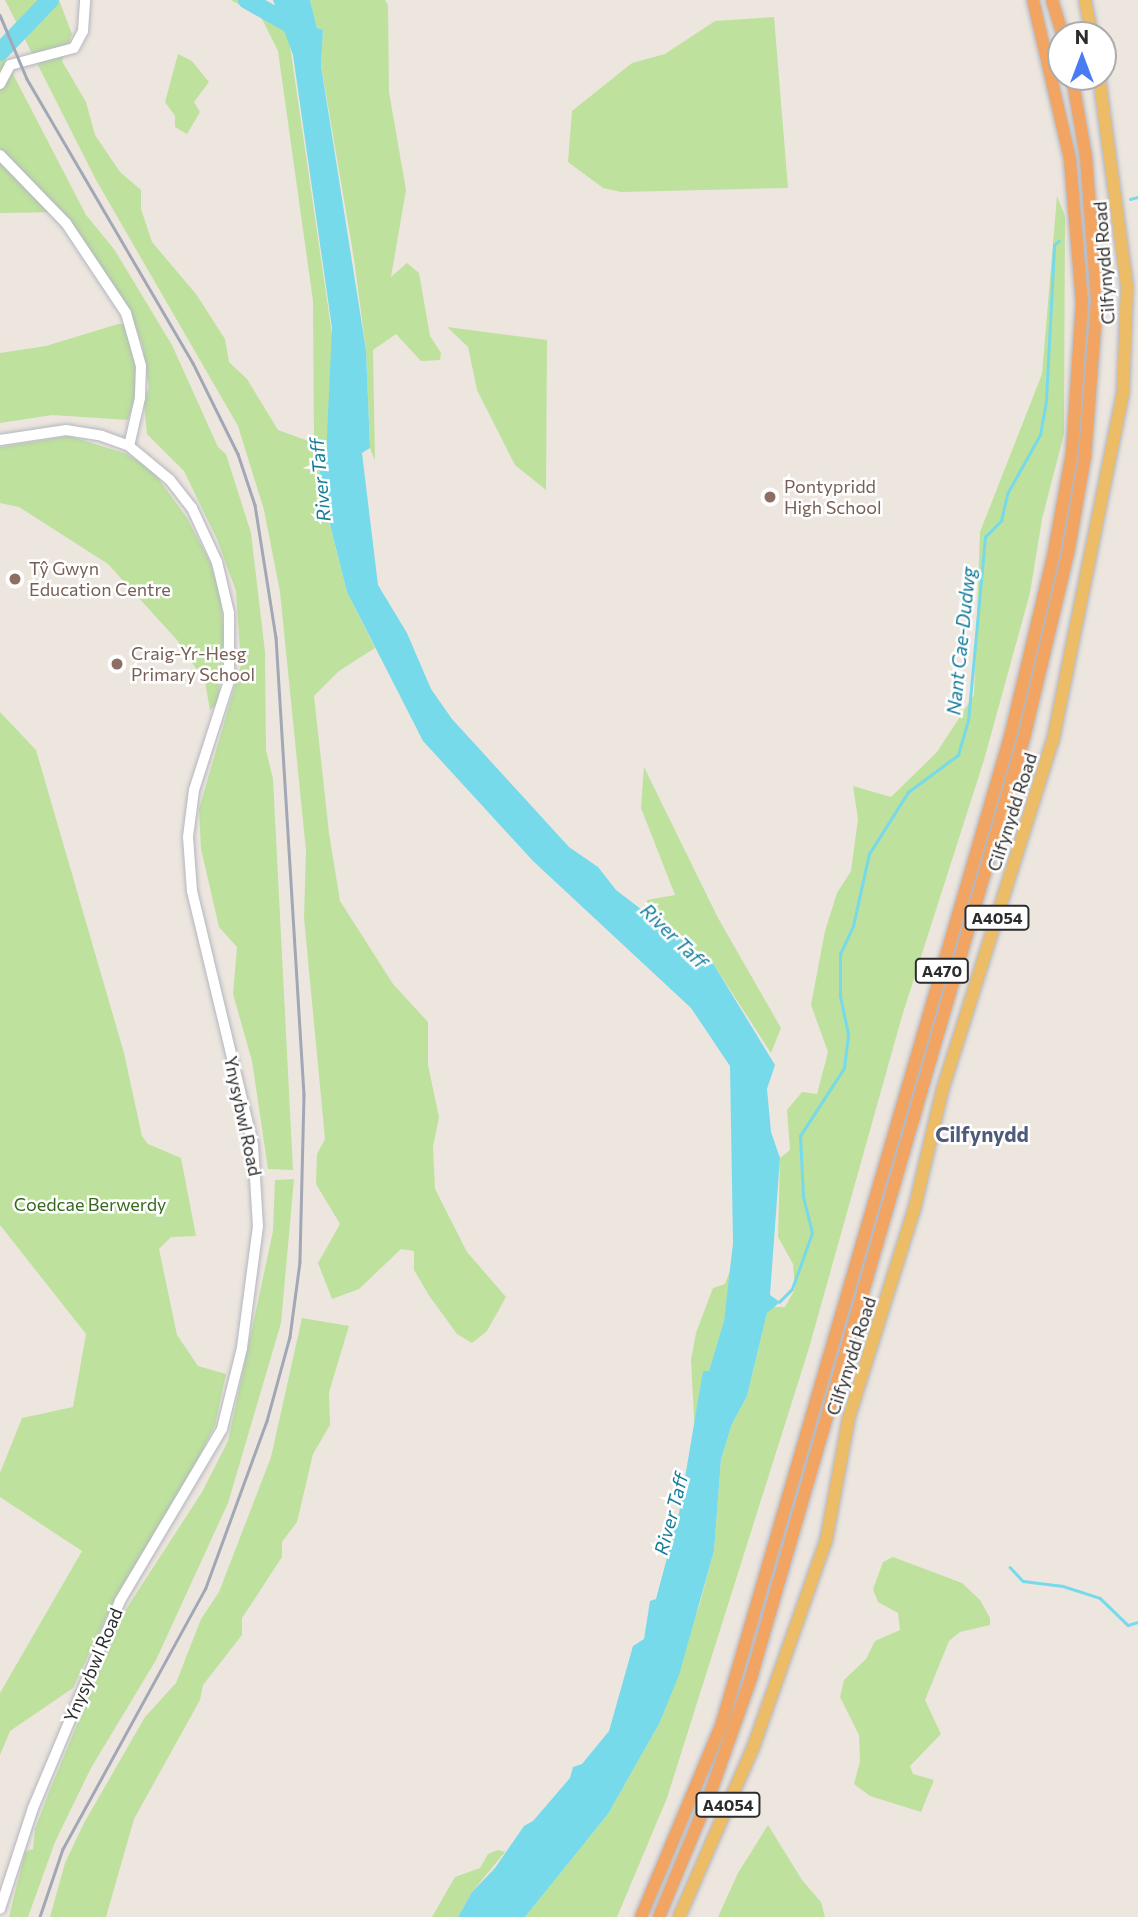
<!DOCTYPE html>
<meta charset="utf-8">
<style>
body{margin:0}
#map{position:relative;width:1138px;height:1917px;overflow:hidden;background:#ede6df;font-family:Commissioner,sans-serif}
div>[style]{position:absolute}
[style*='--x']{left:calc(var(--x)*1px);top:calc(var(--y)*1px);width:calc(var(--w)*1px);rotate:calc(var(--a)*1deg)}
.green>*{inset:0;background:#bee19e}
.water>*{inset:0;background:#77daea}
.stream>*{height:2.5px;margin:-1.25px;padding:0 1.25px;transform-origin:1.25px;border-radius:1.25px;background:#77daea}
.river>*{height:18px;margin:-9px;padding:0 9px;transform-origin:9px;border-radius:9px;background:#77daea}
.roads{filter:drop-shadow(0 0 2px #b3b6bf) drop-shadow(0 0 2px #b3b6bf)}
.tertiary>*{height:10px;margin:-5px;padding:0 5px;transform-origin:5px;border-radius:5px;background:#fff}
.secondary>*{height:10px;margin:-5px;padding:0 5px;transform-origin:5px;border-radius:5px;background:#fff}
.primary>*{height:12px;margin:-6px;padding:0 6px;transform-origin:6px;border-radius:6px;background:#ecbc66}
.trunk>*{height:12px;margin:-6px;padding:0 6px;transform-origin:6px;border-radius:6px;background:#f2a563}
.rail>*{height:2.5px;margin:-1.25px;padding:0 1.25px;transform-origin:1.25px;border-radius:1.25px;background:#a2a7b6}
.dots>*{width:19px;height:19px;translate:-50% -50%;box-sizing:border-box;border:4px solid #fff;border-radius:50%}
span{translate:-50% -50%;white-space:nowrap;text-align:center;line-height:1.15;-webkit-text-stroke:5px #fff;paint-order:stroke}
.shield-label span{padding:2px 5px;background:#fff;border:2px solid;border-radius:5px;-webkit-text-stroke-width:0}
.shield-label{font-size:16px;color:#2c2c2c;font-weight:700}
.street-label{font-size:18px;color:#2c2c2c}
.education-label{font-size:18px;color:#785e54}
.left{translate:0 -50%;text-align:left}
.park-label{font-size:18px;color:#36681e}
.water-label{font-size:19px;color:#137c9a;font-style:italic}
.quarter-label{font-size:21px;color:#4e5c7c;font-weight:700}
.north{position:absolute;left:1047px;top:21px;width:70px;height:70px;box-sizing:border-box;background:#fff;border:2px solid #ababab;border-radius:50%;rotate:0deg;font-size:19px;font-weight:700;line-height:28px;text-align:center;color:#2c2c2c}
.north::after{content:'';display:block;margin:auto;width:24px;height:32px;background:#477cf3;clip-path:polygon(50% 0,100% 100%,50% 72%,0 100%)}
</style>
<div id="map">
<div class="green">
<div style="clip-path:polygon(5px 0,59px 0,72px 34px,62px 61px,86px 102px,95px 135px,120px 172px,141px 190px,141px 209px,152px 242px,196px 294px,225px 339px,229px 362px,247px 379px,278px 430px,314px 443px,313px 301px,278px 51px,261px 17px,231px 0,244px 0,280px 20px,289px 39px,334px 348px,326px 457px,318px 478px,347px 592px,375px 648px,339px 671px,314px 696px,329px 833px,340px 901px,393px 984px,428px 1022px,428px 1065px,439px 1117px,433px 1147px,435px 1189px,467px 1252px,506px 1297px,487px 1331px,472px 1343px,457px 1334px,430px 1297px,414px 1270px,414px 1251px,401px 1249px,359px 1289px,332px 1299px,318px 1263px,340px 1224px,316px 1184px,317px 1154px,325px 1139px,304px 918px,306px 851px,280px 592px,264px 510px,238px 426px,96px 180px)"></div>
<div style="clip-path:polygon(310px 0,385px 0,388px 5px,389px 92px,406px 190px,391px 277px,407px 263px,419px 273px,430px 336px,441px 353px,440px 360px,421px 361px,396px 334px,373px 350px,375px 461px,370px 448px,366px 350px,354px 259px,321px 65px,323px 30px,317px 28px)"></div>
<div style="clip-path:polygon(774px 17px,788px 188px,621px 192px,603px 188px,568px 162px,572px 111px,632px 63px,665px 54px,715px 21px)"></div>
<div style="clip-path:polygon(0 49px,86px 215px,114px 249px,172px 345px,218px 447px,226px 454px,251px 533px,265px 652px,266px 750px,273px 779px,293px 1170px,268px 1169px,252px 1061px,233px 994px,237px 947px,219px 927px,201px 849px,199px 809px,241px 665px,236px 591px,217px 539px,184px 471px,147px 434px,144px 403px,149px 387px,142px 344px,129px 311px,63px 212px,0 213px)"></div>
<div style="clip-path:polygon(178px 54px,192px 61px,209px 82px,194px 102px,200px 112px,187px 134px,175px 127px,175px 116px,165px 102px)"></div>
<div style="clip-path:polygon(1057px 196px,1065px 216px,1064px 434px,1042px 519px,1030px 593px,984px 760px,902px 1016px,809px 1348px,667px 1798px,617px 1917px,525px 1917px,608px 1814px,659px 1724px,700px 1603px,714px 1551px,721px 1459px,732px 1424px,747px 1396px,767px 1313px,772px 1307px,785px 1307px,795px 1289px,793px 1264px,778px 1237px,780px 1158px,790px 1150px,787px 1110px,802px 1092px,817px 1094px,828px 1052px,811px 1005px,825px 931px,837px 893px,851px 871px,858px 819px,853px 786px,891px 797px,937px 752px,974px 695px,980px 532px,1042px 374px)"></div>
<div style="clip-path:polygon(118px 324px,125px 324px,136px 368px,138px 388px,128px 420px,52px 415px,0 423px,0 353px,46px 346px)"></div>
<div style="clip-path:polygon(447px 327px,547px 340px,546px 490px,515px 465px,477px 390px,468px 347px)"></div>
<div style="clip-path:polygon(69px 436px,127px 454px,152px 470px,187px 518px,210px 562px,220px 593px,224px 634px,218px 703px,210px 710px,205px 682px,177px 640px,108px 564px,19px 507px,0 503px,0 447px)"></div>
<div style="clip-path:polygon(0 712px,36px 750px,124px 1053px,142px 1136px,148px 1144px,181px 1158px,196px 1236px,171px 1237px,159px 1249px,177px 1335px,198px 1366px,226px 1374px,215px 1425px,180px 1495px,116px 1597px,73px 1688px,10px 1731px,0 1755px,0 1693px,82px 1551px,0 1497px,0 1473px,22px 1418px,73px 1407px,86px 1334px,0 1225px)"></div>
<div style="clip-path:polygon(644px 767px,718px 918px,781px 1028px,771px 1053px,714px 965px,650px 916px,647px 900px,675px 895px,641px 808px)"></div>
<div style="clip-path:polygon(294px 1179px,281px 1323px,228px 1503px,156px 1660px,91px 1768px,55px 1842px,28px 1917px,9px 1917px,25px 1852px,33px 1849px,35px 1829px,49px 1792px,123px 1614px,202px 1492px,228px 1441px,273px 1231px,275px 1180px)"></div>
<div style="clip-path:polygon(731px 1268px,724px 1321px,709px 1372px,703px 1371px,695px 1435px,691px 1360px,696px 1333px,713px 1288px,725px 1284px)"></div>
<div style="clip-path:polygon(302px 1318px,349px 1326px,329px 1392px,330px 1425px,313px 1454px,297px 1522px,282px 1542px,282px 1557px,242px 1618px,242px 1635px,203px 1685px,200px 1700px,134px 1819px,106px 1917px,50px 1917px,65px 1863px,84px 1823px,145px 1717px,176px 1683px,201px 1619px,219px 1592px,271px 1457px)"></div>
<div style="clip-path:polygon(893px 1557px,962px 1583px,980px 1600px,990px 1618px,990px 1625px,960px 1632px,949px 1641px,925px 1700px,941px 1734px,910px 1766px,913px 1774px,934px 1780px,921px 1812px,870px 1796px,854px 1784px,860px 1761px,859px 1735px,840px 1697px,844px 1680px,866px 1659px,875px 1641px,900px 1630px,898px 1613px,878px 1602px,873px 1589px,883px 1562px)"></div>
<div style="clip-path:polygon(768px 1825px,802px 1880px,821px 1902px,825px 1917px,718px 1917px,738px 1873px)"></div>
<div style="clip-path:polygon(498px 1850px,505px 1852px,472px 1892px,458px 1917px,432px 1917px,455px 1877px,480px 1868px,488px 1854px)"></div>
</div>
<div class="water">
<div style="clip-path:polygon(273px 0,310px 0,317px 28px,323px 30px,321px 66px,366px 350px,370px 448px,362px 453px,378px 585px,407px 633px,431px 689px,452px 719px,569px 847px,598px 867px,616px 890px,714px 965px,775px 1065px,767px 1089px,771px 1132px,780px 1158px,770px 1295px,780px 1302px,767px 1313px,747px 1396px,732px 1424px,721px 1459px,714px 1551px,679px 1675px,659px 1724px,608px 1814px,525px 1917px,458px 1917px,472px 1892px,495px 1868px,524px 1826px,533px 1821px,570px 1778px,573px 1767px,582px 1764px,609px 1731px,633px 1646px,644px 1639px,650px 1601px,656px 1599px,679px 1513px,703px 1371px,709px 1371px,724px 1321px,733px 1243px,730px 1066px,691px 1008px,533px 861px,423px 741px,347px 592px,318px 477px,326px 457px,332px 328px,293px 55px)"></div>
</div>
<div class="stream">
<div style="--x:1130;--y:199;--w:8;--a:-14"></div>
<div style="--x:779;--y:1302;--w:18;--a:-45"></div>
<div style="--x:792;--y:1289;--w:59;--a:-70.3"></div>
<div style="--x:812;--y:1233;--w:38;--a:-104"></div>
<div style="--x:803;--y:1196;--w:60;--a:-92.9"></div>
<div style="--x:800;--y:1136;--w:81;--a:-57.1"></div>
<div style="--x:844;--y:1068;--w:34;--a:-83"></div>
<div style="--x:848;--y:1034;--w:39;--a:-102"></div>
<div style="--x:840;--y:996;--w:42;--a:-90"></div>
<div style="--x:840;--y:954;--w:31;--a:-65"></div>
<div style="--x:853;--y:926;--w:74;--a:-77.5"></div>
<div style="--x:869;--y:854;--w:73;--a:-57.8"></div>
<div style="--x:908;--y:792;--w:62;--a:-36.5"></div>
<div style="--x:958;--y:755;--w:35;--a:-74"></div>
<div style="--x:968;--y:721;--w:185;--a:-84.7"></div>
<div style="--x:985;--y:537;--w:23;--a:-45"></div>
<div style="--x:1001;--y:521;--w:28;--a:-77"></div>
<div style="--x:1007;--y:494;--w:68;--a:-60.8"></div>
<div style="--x:1040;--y:435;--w:36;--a:-80"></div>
<div style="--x:1046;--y:400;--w:155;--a:-87"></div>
<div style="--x:1054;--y:245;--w:6;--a:-39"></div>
<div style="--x:1010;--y:1567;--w:19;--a:47"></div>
<div style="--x:1023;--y:1581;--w:40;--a:7.1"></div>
<div style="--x:1063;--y:1586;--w:39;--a:18"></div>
<div style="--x:1100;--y:1598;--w:39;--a:44"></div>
<div style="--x:1128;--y:1625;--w:10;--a:-17"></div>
</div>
<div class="river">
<div style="--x:247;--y:0;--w:55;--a:29.4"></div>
<div style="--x:0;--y:52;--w:72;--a:-46.1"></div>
</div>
<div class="roads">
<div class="tertiary">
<div style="--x:0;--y:84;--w:21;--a:-62"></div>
<div style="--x:10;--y:65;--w:66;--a:-14.9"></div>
<div style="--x:74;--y:48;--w:19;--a:-62"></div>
<div style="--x:83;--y:31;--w:31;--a:-86"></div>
<div style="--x:0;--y:155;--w:95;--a:45.9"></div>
<div style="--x:66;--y:223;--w:108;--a:56.3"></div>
<div style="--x:126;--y:313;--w:55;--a:74.2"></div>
<div style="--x:141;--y:366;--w:32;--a:92"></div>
<div style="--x:140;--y:398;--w:49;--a:102.9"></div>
</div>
<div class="secondary">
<div style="--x:0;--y:440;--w:67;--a:-8.6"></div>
<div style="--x:66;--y:430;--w:36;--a:9"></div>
<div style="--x:102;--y:436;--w:29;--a:20"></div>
<div style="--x:129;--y:446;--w:53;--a:39.7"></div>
<div style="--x:170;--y:480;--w:36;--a:52"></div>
<div style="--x:192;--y:508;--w:60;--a:65.2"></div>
<div style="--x:217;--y:562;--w:52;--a:76.8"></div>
<div style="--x:229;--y:613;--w:68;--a:90"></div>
<div style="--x:229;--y:681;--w:114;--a:107.8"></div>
<div style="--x:194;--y:790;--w:47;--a:97.3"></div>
<div style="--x:188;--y:837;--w:54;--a:85.8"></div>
<div style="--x:192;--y:891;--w:261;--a:76.5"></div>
<div style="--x:253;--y:1145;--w:81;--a:86.5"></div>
<div style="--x:258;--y:1226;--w:123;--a:97.5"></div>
<div style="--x:242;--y:1348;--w:83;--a:103.9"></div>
<div style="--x:222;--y:1429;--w:200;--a:120.7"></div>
<div style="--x:120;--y:1601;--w:225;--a:112.8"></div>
<div style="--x:33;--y:1808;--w:106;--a:108.1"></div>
</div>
<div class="primary">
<div style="--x:1085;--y:0;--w:36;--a:79"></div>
<div style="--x:679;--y:1917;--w:188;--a:-66.4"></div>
<div style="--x:754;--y:1745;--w:216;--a:-70.6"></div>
<div style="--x:826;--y:1541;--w:126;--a:-79.5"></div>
<div style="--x:849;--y:1417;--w:221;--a:-72.6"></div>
<div style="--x:915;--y:1206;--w:121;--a:-76.7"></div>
<div style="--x:943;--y:1088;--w:365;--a:-72.5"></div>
<div style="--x:1053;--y:740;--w:355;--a:-78.6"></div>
<div style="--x:1123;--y:392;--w:106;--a:-87.8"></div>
<div style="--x:1127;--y:286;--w:211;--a:-97.6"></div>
</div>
<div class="trunk">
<div style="--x:1052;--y:0;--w:37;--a:73"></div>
<div style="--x:641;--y:1917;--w:210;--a:-67.3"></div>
<div style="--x:722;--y:1723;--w:1027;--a:-73.72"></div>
<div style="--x:1010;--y:737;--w:185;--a:-76.6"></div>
<div style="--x:1053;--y:557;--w:107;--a:-79.7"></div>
<div style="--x:1072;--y:452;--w:149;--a:-86.2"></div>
<div style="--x:1082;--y:303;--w:144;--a:-94.8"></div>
<div style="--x:1070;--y:159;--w:163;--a:-103.1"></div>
<div style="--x:659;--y:1917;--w:133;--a:-67.5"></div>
<div style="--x:710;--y:1794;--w:123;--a:-70.5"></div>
<div style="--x:751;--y:1678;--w:979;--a:-73.81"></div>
<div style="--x:1024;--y:738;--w:189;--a:-76.6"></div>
<div style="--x:1068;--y:554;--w:98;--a:-80.1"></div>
<div style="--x:1085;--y:457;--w:157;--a:-85.6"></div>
<div style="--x:1097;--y:300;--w:143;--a:-94.4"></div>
<div style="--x:1086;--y:157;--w:81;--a:-99.9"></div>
</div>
</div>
<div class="rail">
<div style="--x:0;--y:15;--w:69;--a:67.1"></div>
<div style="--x:27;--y:79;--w:329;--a:59.7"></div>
<div style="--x:193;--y:363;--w:102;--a:63.7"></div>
<div style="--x:238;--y:454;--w:54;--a:71.6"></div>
<div style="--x:255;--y:505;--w:134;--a:81"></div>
<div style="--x:276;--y:637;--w:459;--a:86.5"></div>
<div style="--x:304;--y:1095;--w:167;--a:91.4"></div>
<div style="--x:300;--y:1262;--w:76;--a:97.6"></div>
<div style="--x:290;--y:1337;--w:87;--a:105.3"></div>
<div style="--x:267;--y:1421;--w:178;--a:110.1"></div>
<div style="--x:206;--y:1588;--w:298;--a:118.7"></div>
<div style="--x:63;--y:1849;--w:72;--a:108.7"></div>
</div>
<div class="dots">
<div style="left:770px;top:497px;background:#8d6e63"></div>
<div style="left:15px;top:579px;background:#8d6e63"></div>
<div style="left:117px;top:664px;background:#8d6e63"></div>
</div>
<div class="shield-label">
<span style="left:997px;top:918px">A4054</span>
<span style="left:942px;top:971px">A470</span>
<span style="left:728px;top:1805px">A4054</span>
</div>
<div class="street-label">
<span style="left:1104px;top:263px;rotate:-94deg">Cilfynydd Road</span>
<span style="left:1012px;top:812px;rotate:-72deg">Cilfynydd Road</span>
<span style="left:243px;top:1116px;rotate:78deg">Ynysybwl Road</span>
<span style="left:851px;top:1356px;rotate:-72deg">Cilfynydd Road</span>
<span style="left:93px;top:1665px;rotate:-67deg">Ynysybwl Road</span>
</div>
<div class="education-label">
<span class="left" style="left:784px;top:497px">Pontypridd<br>High School</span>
<span class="left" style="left:29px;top:579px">Tŷ Gwyn<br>Education Centre</span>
<span class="left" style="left:131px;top:664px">Craig-Yr-Hesg<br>Primary School</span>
</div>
<div class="park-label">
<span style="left:90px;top:1204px">Coedcae Berwerdy</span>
</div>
<div class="water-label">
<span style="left:320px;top:480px;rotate:-95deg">River Taff</span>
<span style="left:961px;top:641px;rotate:-84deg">Nant Cae-Dudwg</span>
<span style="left:674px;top:936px;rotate:44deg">River Taff</span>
<span style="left:671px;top:1514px;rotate:-75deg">River Taff</span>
</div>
<div class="quarter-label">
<span style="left:982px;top:1134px">Cilfynydd</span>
</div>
<div class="north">N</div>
</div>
